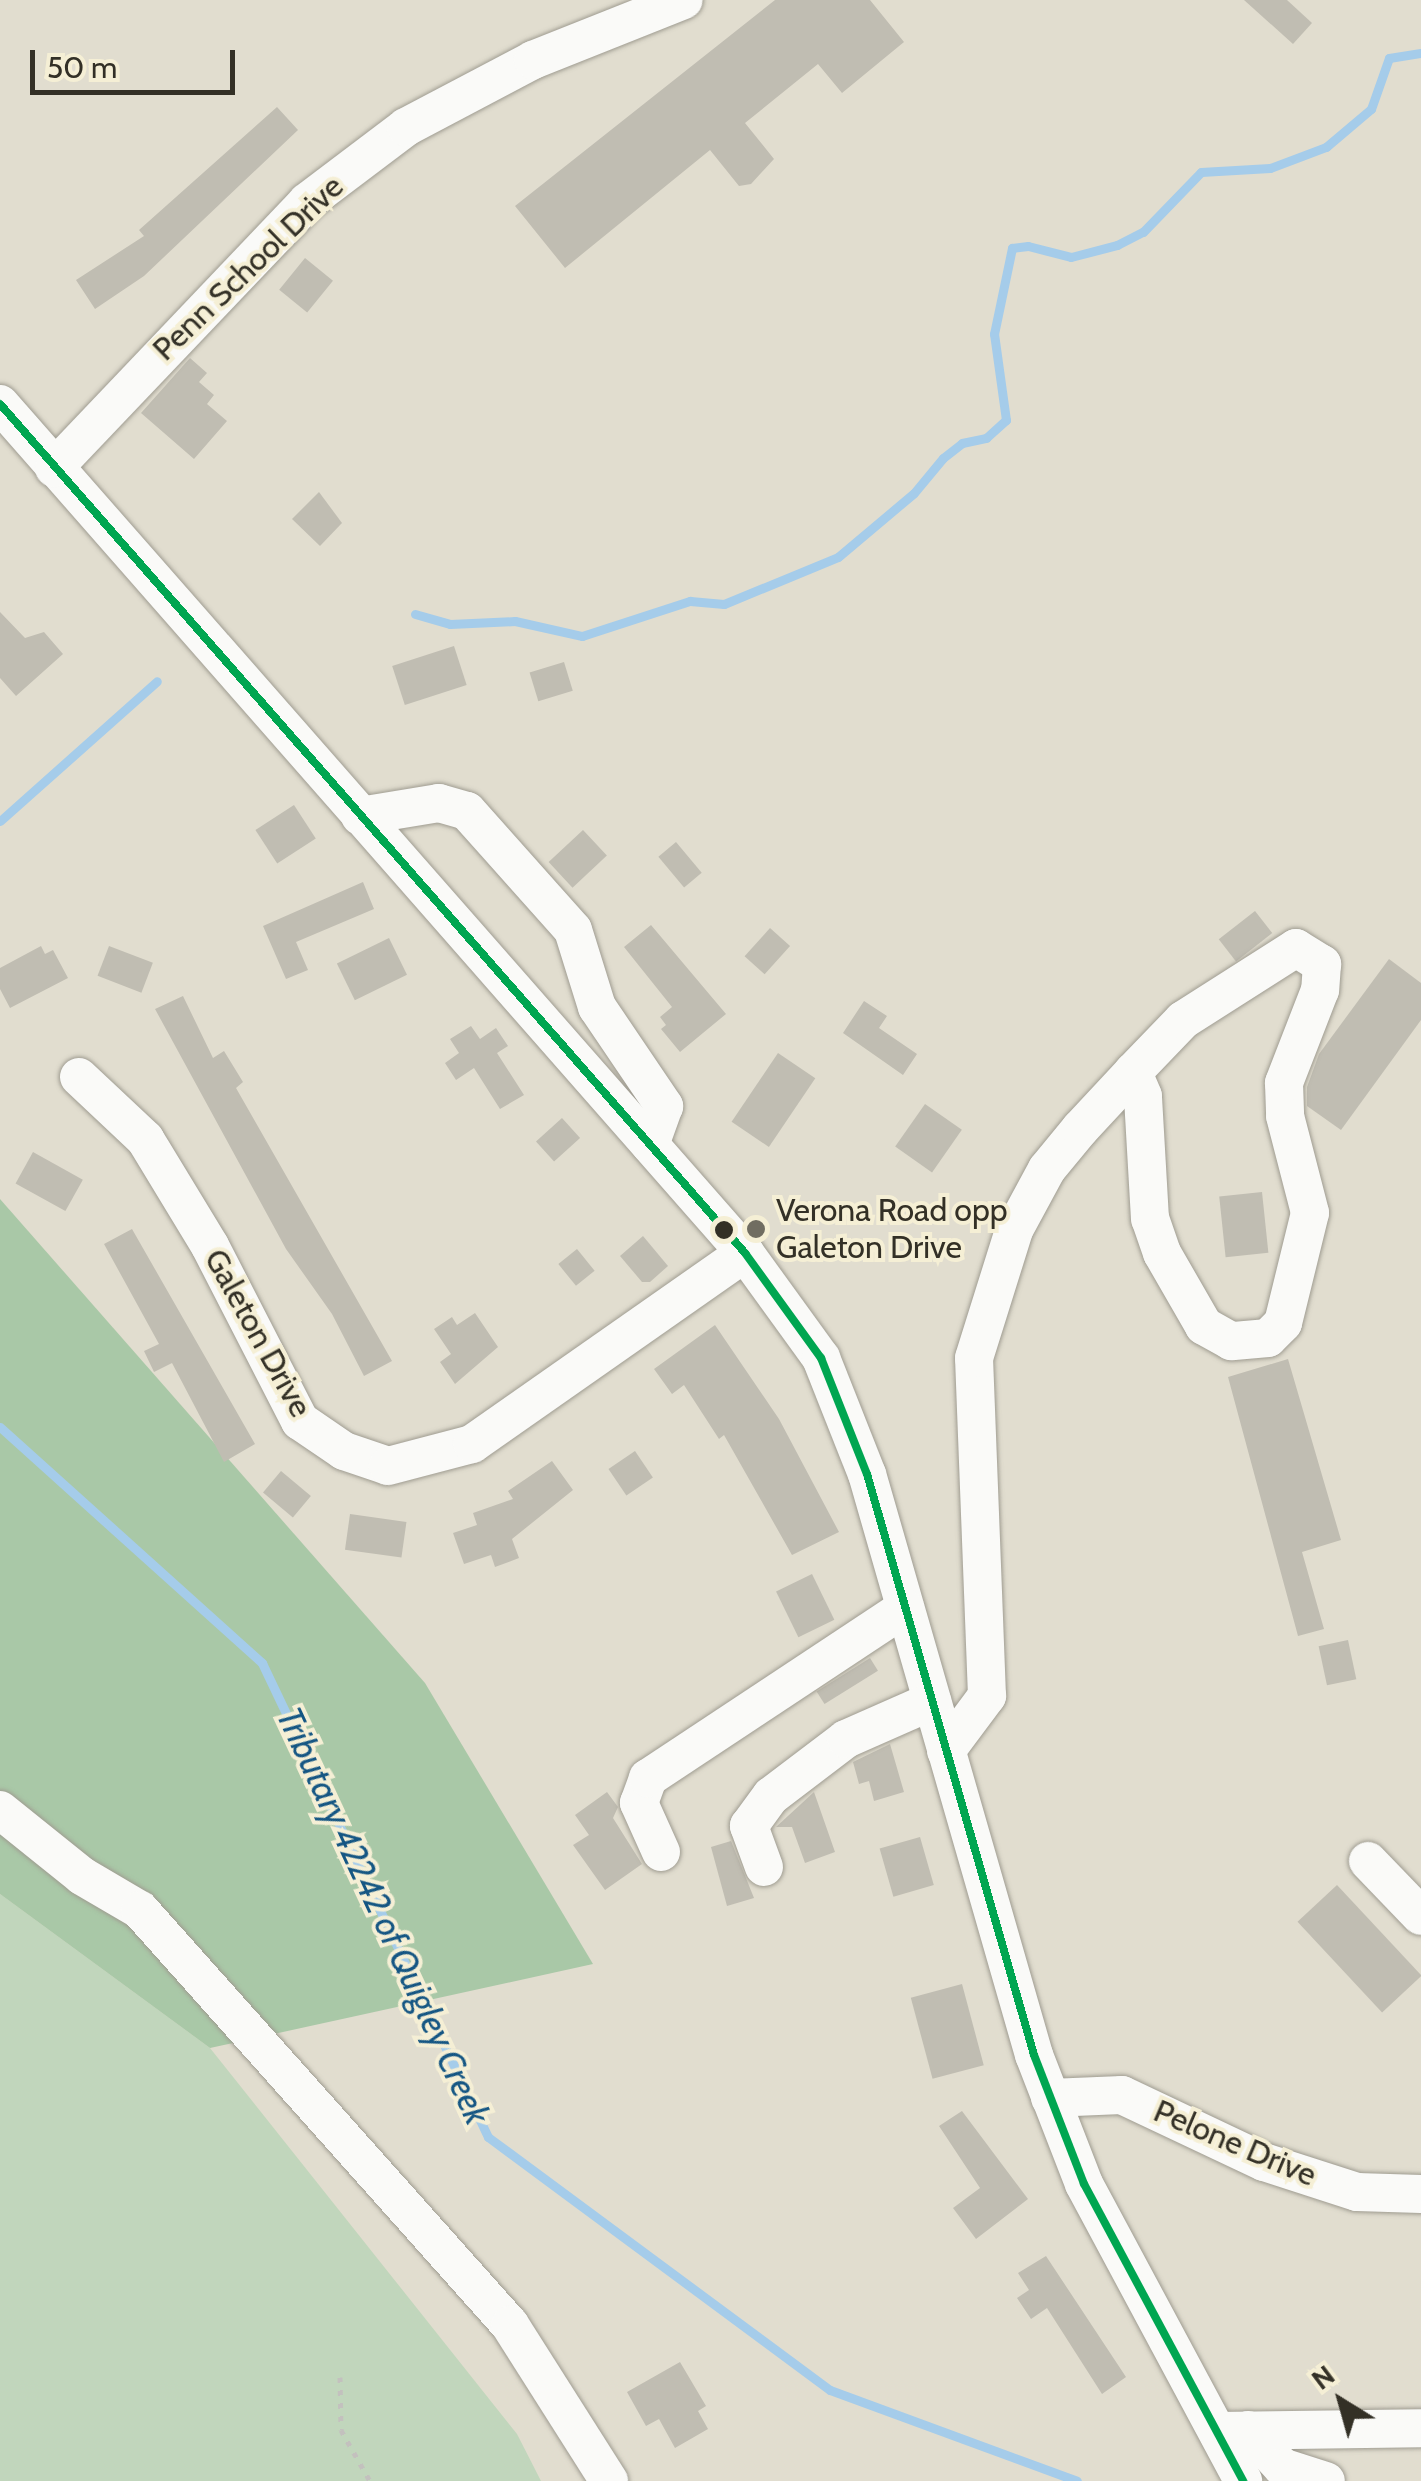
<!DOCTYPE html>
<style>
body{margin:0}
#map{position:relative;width:1421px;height:2481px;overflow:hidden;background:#e1ddcf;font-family:Cabin,sans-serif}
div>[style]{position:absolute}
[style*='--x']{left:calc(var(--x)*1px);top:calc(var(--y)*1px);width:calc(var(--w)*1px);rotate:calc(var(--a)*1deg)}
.green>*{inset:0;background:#c1d6bc}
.forest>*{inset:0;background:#a9c8a7}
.stream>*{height:9px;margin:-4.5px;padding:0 4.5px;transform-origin:4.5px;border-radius:4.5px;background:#a5ccea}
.building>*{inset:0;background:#c0bdb2;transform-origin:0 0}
.path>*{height:5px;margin-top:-2.5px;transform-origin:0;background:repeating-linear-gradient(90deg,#c3c1be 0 5px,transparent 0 13px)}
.roads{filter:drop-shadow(0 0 2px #9f9c91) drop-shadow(0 0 2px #9f9c91)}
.minor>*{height:38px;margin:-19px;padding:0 19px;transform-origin:19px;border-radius:19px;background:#fafaf8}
.bus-1>*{height:8px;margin:-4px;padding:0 4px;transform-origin:4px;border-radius:4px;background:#00a651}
.dots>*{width:28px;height:28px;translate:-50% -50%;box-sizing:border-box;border:5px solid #f5efd5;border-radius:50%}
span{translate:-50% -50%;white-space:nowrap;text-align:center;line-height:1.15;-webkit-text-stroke:8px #f5efd5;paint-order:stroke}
.street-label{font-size:32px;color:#333026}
.poi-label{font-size:32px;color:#333026}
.left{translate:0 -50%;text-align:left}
.water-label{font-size:35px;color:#155683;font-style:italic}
.north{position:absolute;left:1291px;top:2351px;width:100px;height:100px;-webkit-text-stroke:8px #f5efd5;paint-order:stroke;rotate:323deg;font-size:28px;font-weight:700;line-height:40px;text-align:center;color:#333026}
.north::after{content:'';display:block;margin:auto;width:35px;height:45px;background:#333026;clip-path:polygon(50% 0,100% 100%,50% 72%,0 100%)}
.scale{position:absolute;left:30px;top:50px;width:205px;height:45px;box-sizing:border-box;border:5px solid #333026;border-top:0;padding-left:12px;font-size:30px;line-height:35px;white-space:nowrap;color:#333026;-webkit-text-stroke:8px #f5efd5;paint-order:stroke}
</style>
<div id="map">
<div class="green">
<div style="clip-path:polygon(0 1894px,210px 2048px,517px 2434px,541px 2481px,0 2481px)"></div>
</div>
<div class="forest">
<div style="clip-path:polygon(0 1199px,425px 1683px,593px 1964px,210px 2048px,0 1894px)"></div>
</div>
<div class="stream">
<div style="--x:415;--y:614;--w:36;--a:16"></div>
<div style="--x:450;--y:624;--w:65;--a:-2.6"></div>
<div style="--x:515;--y:621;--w:69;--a:12.6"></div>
<div style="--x:582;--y:636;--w:114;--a:-18"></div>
<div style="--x:690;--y:601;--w:34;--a:5"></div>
<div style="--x:724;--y:604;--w:123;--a:-22.4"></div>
<div style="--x:838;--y:557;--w:99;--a:-40.1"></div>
<div style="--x:914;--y:493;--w:45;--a:-50.4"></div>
<div style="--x:943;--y:458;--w:24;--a:-38"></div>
<div style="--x:962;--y:443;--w:25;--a:-12"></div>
<div style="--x:986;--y:438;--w:27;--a:-42"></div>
<div style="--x:1006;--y:420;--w:87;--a:-97.9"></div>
<div style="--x:994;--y:334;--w:88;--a:-78.2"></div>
<div style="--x:1012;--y:248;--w:16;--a:-7"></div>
<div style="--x:1028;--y:246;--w:44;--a:14.3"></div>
<div style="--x:1071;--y:257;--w:48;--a:-14.6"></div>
<div style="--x:1117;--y:245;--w:29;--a:-27"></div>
<div style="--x:1143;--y:232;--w:83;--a:-46"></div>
<div style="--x:1201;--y:172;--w:69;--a:-3.3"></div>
<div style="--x:1270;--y:168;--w:60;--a:-20.6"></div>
<div style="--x:1326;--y:147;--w:59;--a:-40.2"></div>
<div style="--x:1371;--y:109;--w:54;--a:-70.6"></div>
<div style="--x:1389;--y:58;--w:32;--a:-9"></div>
<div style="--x:0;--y:821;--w:210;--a:-41.7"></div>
<div style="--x:0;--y:1427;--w:353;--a:42"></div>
<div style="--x:262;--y:1663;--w:525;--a:64.51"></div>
<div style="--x:488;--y:2137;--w:425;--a:36.5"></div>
<div style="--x:830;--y:2390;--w:263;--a:20.2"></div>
</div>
<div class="building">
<div style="clip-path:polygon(775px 0,870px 0,904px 42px,842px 93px,818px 64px,745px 123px,774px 159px,751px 184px,739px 186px,710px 150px,565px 268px,515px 206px)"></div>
<div style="clip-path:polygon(1244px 0,1287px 0,1312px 23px,1293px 44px)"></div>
<div style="clip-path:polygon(277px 107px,298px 130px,144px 276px,95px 309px,76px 280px,144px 236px,139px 230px)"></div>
<div style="left:305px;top:258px;width:36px;height:41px;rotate:39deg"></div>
<div style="clip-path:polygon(190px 358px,207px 373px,199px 382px,214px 395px,207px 404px,227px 421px,194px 459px,141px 413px)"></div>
<div style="clip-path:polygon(319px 492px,342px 523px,320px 546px,292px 519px)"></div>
<div style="clip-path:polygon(0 612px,25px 638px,44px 632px,63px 654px,16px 696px,0 678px)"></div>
<div style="left:454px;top:646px;width:41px;height:65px;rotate:72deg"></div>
<div style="left:564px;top:662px;width:30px;height:36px;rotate:73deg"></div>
<div style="left:294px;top:805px;width:40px;height:46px;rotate:57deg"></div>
<div style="left:583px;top:830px;width:35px;height:47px;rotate:47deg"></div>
<div style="left:676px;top:842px;width:40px;height:23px;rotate:50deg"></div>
<div style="clip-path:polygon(363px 882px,374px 909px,296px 942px,308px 970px,286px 979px,263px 926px)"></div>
<div style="left:1255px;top:911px;width:28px;height:46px;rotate:52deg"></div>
<div style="clip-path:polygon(651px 925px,726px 1014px,680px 1052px,661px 1029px,666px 1025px,660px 1017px,672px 1007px,624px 947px)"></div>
<div style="left:770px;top:928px;width:27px;height:38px;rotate:42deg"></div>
<div style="left:389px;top:938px;width:41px;height:58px;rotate:64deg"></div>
<div style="clip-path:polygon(41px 946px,45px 954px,53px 950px,68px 978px,10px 1008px,0 989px,0 968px)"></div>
<div style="left:109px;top:946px;width:47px;height:32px;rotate:21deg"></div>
<div style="clip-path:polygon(1389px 959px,1421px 983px,1421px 1020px,1341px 1130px,1307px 1106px,1307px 1087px,1319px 1054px)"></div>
<div style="clip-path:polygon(183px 996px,213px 1058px,224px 1051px,243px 1082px,236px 1088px,392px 1361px,364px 1376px,332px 1314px,286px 1249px,155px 1009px)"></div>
<div style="clip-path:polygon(864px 1001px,887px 1016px,879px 1028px,917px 1054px,903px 1075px,843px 1033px)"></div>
<div style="clip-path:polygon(471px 1026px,480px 1039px,496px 1028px,508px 1046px,497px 1053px,524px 1095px,500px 1109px,474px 1068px,456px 1080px,445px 1063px,459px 1053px,450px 1039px)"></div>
<div style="left:778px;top:1053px;width:45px;height:83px;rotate:34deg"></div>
<div style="left:925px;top:1104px;width:45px;height:52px;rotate:35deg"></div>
<div style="left:562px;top:1118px;width:27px;height:35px;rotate:48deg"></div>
<div style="left:33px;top:1152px;width:57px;height:36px;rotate:29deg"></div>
<div style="left:1262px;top:1192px;width:61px;height:43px;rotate:84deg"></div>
<div style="clip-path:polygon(132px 1229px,255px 1444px,224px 1462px,172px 1363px,154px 1372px,144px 1351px,159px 1344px,104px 1244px)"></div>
<div style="clip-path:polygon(643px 1236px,668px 1266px,650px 1282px,642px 1282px,620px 1256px)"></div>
<div style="left:577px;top:1249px;width:28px;height:24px;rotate:51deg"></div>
<div style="clip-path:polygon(475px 1313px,498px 1347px,455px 1384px,440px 1362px,451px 1354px,434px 1329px,452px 1317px,457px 1325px)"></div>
<div style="clip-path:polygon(715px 1325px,779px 1419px,839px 1532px,792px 1555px,724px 1435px,719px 1439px,684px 1385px,672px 1394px,654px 1369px)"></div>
<div style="clip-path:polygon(1288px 1359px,1341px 1540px,1302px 1552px,1324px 1629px,1298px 1636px,1228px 1377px)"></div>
<div style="left:635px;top:1451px;width:32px;height:32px;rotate:56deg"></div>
<div style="clip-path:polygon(552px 1461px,573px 1490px,512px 1539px,519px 1558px,495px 1567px,491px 1555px,464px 1564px,453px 1533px,477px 1525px,473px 1513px,513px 1499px,508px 1491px)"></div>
<div style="left:281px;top:1471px;width:39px;height:28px;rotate:40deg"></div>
<div style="left:350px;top:1514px;width:57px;height:36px;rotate:8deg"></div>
<div style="left:812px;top:1574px;width:51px;height:40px;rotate:64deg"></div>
<div style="left:1348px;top:1640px;width:40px;height:30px;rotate:78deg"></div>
<div style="left:870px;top:1658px;width:15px;height:63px;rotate:58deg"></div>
<div style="clip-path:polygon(890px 1744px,904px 1792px,874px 1801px,869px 1781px,859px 1784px,853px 1762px)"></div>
<div style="clip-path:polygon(607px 1792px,618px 1807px,613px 1818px,642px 1864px,605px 1890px,573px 1845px,589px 1835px,575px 1815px)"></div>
<div style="clip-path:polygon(814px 1792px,835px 1852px,805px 1863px,792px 1827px,776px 1827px)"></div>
<div style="left:920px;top:1837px;width:50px;height:42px;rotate:74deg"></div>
<div style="clip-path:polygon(731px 1841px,754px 1898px,727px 1906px,711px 1847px)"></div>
<div style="left:1337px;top:1885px;width:124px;height:54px;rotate:47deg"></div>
<div style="left:962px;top:1984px;width:84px;height:53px;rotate:75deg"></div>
<div style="clip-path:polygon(962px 2111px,1028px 2199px,976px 2239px,953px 2208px,980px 2188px,939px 2126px)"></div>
<div style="clip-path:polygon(1046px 2256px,1126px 2377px,1102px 2394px,1047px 2308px,1031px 2319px,1017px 2298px,1029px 2290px,1018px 2273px)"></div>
<div style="clip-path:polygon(680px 2362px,706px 2406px,698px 2411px,708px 2429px,675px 2448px,659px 2419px,646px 2426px,627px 2392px)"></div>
</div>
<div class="path">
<div style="--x:340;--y:2377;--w:53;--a:88.9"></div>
<div style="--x:341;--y:2430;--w:59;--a:60.4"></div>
</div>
<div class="roads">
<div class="minor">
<div style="--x:0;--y:404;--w:1130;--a:48.73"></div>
<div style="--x:745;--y:1253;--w:130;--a:54.1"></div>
<div style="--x:821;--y:1358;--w:125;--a:68.4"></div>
<div style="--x:867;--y:1474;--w:605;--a:73.96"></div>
<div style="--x:1034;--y:2055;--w:138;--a:68.8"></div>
<div style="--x:1084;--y:2184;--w:337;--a:61.8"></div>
<div style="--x:54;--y:468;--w:367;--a:-46.4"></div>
<div style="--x:307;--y:202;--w:124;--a:-37.1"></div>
<div style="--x:406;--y:127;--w:144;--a:-27.8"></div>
<div style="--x:533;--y:60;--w:162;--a:-21.7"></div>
<div style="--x:360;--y:816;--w:80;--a:-9.3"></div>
<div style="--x:439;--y:803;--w:29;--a:16"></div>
<div style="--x:467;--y:811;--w:159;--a:48.3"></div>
<div style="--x:573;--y:930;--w:81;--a:72.7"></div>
<div style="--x:597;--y:1007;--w:120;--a:55.9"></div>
<div style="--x:664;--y:1106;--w:41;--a:109.7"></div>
<div style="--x:79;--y:1077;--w:91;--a:43.2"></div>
<div style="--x:145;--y:1139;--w:125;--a:58.7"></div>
<div style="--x:210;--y:1246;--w:197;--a:62.8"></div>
<div style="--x:300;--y:1421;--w:53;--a:34.3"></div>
<div style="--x:344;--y:1451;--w:46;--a:18.8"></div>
<div style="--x:388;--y:1466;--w:87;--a:-14.7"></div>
<div style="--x:472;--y:1444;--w:333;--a:-35"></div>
<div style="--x:946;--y:1751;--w:69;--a:-53.3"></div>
<div style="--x:987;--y:1696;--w:338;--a:-92.2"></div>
<div style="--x:974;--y:1358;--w:134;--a:-72.6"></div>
<div style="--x:1014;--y:1230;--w:69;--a:-61.6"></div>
<div style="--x:1047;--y:1169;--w:52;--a:-50.5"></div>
<div style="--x:1080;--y:1129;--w:78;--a:-47.1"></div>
<div style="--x:1133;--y:1072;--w:72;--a:-46.1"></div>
<div style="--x:1183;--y:1020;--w:134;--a:-32.5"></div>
<div style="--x:1296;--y:948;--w:31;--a:32"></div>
<div style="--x:1322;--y:964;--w:26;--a:94"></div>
<div style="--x:1320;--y:990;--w:100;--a:111.2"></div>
<div style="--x:1284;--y:1083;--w:33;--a:88"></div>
<div style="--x:1285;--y:1116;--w:100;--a:75.5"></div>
<div style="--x:1310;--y:1213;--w:113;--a:103.8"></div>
<div style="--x:1283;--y:1323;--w:21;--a:135"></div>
<div style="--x:1268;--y:1338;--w:37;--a:175"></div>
<div style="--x:1231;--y:1341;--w:31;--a:-151"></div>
<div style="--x:1204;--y:1326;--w:84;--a:-119.9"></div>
<div style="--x:1162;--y:1253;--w:36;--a:-109"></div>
<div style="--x:1150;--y:1219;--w:123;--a:-93.3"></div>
<div style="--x:1143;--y:1096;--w:26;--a:-113"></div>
<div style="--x:0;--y:1810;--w:105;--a:38.8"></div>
<div style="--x:82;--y:1876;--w:67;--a:30.4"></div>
<div style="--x:140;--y:1910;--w:556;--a:48.28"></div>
<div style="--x:510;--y:2325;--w:185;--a:57.6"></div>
<div style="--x:661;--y:1852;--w:54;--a:-114.2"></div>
<div style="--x:639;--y:1803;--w:27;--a:-70"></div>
<div style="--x:648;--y:1778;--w:308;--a:-33.5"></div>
<div style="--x:1368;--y:1861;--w:76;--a:46.1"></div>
<div style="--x:764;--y:1867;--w:44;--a:-110.1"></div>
<div style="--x:749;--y:1826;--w:37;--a:-54"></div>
<div style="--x:771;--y:1796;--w:94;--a:-37.2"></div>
<div style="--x:846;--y:1739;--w:94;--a:-23.8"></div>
<div style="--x:1050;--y:2098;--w:72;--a:-2.4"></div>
<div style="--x:1122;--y:2095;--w:157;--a:25.3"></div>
<div style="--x:1264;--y:2162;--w:98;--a:17.9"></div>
<div style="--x:1357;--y:2192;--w:64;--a:1.8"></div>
<div style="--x:1248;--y:2430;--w:50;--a:47.4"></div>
<div style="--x:1282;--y:2467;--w:46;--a:17.7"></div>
<div style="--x:1217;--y:2431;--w:204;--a:-0.8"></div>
</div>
</div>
<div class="bus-1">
<div style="--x:0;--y:404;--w:1130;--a:48.73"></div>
<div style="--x:745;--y:1253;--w:130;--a:54.1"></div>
<div style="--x:821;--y:1358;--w:125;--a:68.4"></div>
<div style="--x:867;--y:1474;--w:605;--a:73.96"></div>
<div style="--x:1034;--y:2055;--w:138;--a:68.8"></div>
<div style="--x:1084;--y:2184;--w:337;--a:61.8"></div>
</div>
<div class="dots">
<div style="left:756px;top:1229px;background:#706d61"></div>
<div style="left:724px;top:1230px;background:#333026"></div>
</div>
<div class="street-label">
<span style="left:248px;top:268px;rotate:-44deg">Penn School Drive</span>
<span style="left:258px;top:1333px;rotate:61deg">Galeton Drive</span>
<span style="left:1235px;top:2143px;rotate:23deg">Pelone Drive</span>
</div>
<div class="poi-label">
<span class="left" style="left:776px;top:1229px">Verona Road opp<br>Galeton Drive</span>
</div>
<div class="water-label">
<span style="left:383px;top:1916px;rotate:65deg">Tributary 42242 of Quigley Creek</span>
</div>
<div class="north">N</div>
<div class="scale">50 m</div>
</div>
